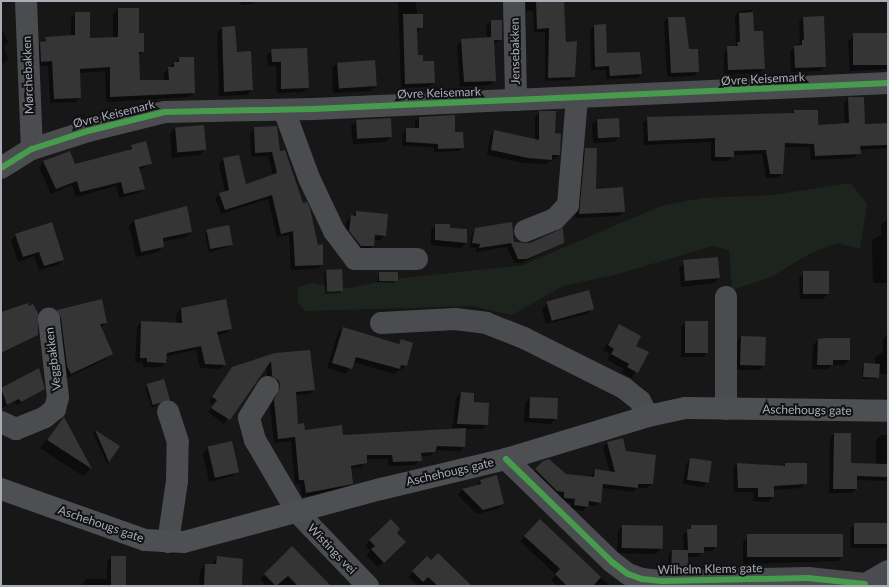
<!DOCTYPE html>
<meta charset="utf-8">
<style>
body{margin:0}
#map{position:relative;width:889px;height:587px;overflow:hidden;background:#171717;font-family:Lato,sans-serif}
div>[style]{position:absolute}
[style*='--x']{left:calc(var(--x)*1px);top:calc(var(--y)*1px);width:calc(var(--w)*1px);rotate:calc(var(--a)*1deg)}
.green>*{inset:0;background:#1d241e}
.shadow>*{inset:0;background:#0007}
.building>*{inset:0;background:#353536;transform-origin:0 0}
.minor>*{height:22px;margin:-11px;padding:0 11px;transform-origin:11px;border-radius:11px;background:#4b4c50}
.major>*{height:22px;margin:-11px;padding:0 11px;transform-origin:11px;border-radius:11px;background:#4d4f52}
.cycleway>*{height:6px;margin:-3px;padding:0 3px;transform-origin:3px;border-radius:3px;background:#469c4c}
span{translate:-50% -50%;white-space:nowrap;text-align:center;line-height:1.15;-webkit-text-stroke:4px #111113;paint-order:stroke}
.street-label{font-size:12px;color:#a8adb8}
.frame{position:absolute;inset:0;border:2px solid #a8adb8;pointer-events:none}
</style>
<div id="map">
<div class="green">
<div style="clip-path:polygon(851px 183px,867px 204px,860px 249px,837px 243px,809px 254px,771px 277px,732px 290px,729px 250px,713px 246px,618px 274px,563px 286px,512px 315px,472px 306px,305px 311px,297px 301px,298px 287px,313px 283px,343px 289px,395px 279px,523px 265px,661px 206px,702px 198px,773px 195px)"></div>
</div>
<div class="shadow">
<div style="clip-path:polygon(241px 1px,256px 1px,252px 4px,241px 5px)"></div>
<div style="clip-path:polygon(398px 1px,416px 1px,417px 15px,422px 27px,417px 32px,417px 56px,434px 83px,429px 87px,401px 88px)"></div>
<div style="clip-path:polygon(525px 1px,563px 1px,565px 43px,574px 76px,570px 80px,545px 81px,545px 32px,534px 32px,533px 11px,526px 11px)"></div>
<div style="clip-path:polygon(118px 9px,138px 34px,143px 51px,138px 56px,139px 81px,164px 81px,164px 73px,179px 58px,194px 92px,189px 97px,106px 102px,105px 71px,79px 73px,80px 97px,75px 102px,50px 103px,48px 66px,36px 66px,36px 48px,46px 38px,71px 36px,71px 18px,76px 13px,89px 39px,113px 38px,113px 14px)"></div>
<div style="clip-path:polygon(752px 10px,753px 32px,764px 68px,759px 73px,724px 74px,724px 52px,736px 45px,735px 15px,739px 11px)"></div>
<div style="clip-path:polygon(668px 18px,698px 71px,694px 76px,667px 77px,664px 22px)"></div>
<div style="clip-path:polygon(803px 18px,825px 66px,821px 71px,791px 72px,790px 51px,800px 43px,799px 22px)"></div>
<div style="clip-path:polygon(491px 21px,501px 39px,493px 44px,495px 80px,490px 85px,460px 87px,457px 45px,462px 40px,487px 39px,486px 26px)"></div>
<div style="clip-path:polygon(605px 25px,606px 54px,641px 74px,637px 78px,606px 79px,606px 70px,591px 70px,590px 30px,594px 26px)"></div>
<div style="clip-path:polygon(1px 27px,8px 42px,4px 47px,8px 59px,1px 65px)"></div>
<div style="clip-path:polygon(222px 28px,236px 53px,250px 52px,252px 90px,247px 95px,219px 96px,217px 33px)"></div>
<div style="clip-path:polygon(888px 34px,888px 69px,850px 71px,848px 41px,854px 36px)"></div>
<div style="clip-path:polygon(272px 50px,308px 88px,303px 92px,277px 93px,276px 66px,268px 66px,267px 55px)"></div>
<div style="clip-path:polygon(337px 63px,376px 86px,371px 91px,333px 93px,332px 68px)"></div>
<div style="clip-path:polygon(849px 98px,864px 125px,888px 124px,888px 148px,859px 150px,855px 158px,811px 160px,810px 147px,783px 147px,782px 174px,777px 178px,766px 178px,762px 154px,733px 155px,729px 161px,711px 161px,711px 142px,644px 145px,643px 123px,648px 118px,791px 114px,794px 111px,817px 126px,845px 124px,844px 103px)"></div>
<div style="clip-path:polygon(540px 112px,554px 134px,559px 155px,554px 159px,546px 164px,523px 163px,487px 155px,490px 136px,495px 131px,535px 140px,535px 117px)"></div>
<div style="clip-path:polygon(419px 118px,454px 133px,463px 147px,459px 151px,434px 152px,434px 147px,402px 146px,403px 133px,407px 129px,415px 129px,415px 122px)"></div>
<div style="clip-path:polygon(597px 120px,619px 137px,614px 142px,593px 143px,592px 125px)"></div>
<div style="clip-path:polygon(357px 121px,391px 137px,386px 142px,353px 144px,351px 126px)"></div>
<div style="clip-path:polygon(203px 126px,205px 150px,200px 155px,172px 158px,170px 134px,175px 128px)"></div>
<div style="clip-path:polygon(255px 128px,279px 152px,317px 246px,322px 264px,318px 269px,291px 270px,289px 235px,277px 237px,268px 199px,221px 214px,215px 198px,225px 192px,219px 164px,223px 159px,238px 156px,245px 185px,273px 176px,268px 156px,251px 157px,250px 133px)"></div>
<div style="clip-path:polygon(132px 146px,151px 164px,139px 170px,144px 188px,139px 193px,119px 198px,116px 186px,76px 197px,72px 185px,51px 194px,39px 167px,43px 162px,69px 152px,74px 165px,127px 151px)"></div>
<div style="clip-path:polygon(586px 149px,595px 190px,624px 211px,619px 216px,575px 218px,581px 153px)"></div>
<div style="clip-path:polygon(186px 207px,191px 232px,186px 237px,162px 242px,163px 247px,158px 252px,136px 257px,129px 226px,134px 220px)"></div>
<div style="clip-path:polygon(357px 212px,385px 235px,380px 240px,374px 240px,373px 246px,368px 251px,356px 251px,345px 236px,346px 221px)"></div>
<div style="clip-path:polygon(885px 221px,888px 221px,888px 283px,873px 283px,872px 240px,881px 235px,881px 225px)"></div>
<div style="clip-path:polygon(436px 225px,449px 229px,466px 243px,461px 248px,431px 245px,431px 230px)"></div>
<div style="clip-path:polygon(228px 226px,232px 245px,209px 253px,205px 233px)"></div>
<div style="clip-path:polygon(476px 229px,513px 243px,563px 243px,522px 263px,514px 263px,507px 247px,476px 252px,476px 248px,469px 247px,472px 234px)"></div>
<div style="clip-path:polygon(16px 235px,63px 260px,58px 265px,39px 270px,34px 256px,18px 262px,11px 240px)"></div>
<div style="clip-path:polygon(684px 263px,719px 278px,714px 283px,681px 287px,679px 268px)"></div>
<div style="clip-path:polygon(326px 271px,342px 291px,340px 293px,325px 294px,324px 273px)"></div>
<div style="clip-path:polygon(379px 272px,396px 281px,394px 283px,377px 282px)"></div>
<div style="clip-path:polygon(804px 273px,828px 294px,823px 299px,800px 299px,799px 278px)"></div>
<div style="clip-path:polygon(evenodd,101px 300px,106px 322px,101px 328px,111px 354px,106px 359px,65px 379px,52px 316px,57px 311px,101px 300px,57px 313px,60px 313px,63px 322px,57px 313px)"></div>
<div style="clip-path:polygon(548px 303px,592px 309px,587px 314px,546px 324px,542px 309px)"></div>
<div style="clip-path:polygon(1px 304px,4px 312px,37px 335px,1px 354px)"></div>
<div style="clip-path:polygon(181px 309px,231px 328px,226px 333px,217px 335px,225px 364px,220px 369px,200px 368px,196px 350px,166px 356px,166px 362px,161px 367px,143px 367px,143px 363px,135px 362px,137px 327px,142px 322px,177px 324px,176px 314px)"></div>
<div style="clip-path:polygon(686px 322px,708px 352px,703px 357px,681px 357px,681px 327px)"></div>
<div style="clip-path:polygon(619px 326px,635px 346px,647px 353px,632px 378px,622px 373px,624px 369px,607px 360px,610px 354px,603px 350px)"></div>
<div style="clip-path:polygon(343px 328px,397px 345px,401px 340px,412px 344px,406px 366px,394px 374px,353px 362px,346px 374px,327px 368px,338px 333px)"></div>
<div style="clip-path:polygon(888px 334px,888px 374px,878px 374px,876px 379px,862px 379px,862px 367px,875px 365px,875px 357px,883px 352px,883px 339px)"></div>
<div style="clip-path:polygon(741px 337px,765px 365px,760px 370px,734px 370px,736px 342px)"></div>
<div style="clip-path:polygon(818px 340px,849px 360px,844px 365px,832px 365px,827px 369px,812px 369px,813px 345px)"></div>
<div style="clip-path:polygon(275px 354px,314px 390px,309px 394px,295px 395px,297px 425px,304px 431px,342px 436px,452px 430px,456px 398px,461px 393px,473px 403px,487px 424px,482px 429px,465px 429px,464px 446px,460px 451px,435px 450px,430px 456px,420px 456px,416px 465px,389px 466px,388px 459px,366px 459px,362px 467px,350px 469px,352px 483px,348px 488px,302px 497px,300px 484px,295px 484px,291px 441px,274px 443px,270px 406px,276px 392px,268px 380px,266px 365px,224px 424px,208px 412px,213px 405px,209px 401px,233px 368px)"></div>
<div style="clip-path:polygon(39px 369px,43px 389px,17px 405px,15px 402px,2px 408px,1px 389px)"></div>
<div style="clip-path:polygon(147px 386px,169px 399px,152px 408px,145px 388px)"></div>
<div style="clip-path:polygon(530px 398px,556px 418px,551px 424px,524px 422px,525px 403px)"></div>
<div style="clip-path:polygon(64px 418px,90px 469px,83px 476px,40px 448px)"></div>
<div style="clip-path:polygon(95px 431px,118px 447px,107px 464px,93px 433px)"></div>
<div style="clip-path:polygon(834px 434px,850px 464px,876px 464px,876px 440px,881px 435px,888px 435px,888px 481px,856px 480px,856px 489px,852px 493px,829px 493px,830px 438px)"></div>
<div style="clip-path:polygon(607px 443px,626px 452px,652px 484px,647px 488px,637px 488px,633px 492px,602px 488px,600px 502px,596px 506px,588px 505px,583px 511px,571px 509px,571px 503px,560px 502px,560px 496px,553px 495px,531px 474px,543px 462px,565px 475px,590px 478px,595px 470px,610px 472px,603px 448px)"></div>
<div style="clip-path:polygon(208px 448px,238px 471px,233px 476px,209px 482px,203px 454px)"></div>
<div style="clip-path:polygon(691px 459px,711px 462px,708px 482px,702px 487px,683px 484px,686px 464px)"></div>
<div style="clip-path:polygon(737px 464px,782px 467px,785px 464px,806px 483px,801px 488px,773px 490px,773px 497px,768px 502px,753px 501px,753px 492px,734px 492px,733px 469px)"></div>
<div style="clip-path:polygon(481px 480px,503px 504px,498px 509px,477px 514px,458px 495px,462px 490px,476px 486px)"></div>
<div style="clip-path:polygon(391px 521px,395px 533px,405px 542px,378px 567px,366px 555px,370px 551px,365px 545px)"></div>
<div style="clip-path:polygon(540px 521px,610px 586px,557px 586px,551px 580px,555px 575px,553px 572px,520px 541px)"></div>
<div style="clip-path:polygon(855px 524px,888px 524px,888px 548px,851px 548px,850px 529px)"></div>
<div style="clip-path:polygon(623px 526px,661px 549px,656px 554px,617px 553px,618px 531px)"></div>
<div style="clip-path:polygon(692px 526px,716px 547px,712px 551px,703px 551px,698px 557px,687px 557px,687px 567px,683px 572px,668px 572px,668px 555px,672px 551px,684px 551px,683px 535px)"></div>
<div style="clip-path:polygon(748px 538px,842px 557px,838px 561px,743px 564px,743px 542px)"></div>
<div style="clip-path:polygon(292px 548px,320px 586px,266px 586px,260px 579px)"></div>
<div style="clip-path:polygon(111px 557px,125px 586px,81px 586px,86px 579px,107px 579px,107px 562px)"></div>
<div style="clip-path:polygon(217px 557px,241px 586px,199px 586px,200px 570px,205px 565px,212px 565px)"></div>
<div style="clip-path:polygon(427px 557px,431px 561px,465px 586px,419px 586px,408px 577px)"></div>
</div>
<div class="building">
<div style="clip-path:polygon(536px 1px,564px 1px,566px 42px,577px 41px,575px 77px,548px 78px,549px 28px,537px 29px)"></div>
<div style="clip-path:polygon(118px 8px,139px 8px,139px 33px,144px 33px,144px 52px,139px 52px,140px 80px,169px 80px,168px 67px,174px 67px,174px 62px,179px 62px,179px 57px,194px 57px,195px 93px,110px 97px,110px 67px,80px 69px,81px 98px,54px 99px,52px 61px,41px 62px,40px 42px,46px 41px,45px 37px,75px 35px,75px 12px,90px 12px,90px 38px,118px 37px)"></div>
<div style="clip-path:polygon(753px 12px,754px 31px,763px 31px,765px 69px,728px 70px,727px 46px,738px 46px,737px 42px,740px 42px,739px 13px)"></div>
<div style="clip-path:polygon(403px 14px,423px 14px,423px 28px,417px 28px,418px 55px,423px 55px,423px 61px,434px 61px,435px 83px,405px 84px)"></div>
<div style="clip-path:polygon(824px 16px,826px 67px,795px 68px,794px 46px,802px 45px,802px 40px,804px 40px,803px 17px)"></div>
<div style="clip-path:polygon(668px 17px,685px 17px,689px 49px,698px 49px,699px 72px,671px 73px)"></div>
<div style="clip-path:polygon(491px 20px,502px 20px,502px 40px,494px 40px,496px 81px,464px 82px,461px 39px,491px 37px)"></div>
<div style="clip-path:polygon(606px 24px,607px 53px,640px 52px,642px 74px,610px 76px,609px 66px,595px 67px,594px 25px)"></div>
<div style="clip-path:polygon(235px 26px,237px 52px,251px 51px,253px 90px,224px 92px,222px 27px)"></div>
<div style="left:888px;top:33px;width:32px;height:35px;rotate:90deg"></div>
<div style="clip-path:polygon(307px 48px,309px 88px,281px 89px,281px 62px,272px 62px,271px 49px)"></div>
<div style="left:375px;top:60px;width:26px;height:38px;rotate:86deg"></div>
<div style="clip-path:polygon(848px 97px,864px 97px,865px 124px,888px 123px,888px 145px,860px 146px,861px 154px,815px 156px,814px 144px,785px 143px,783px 174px,770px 174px,766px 150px,734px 151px,734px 157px,715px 157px,715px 138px,648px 141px,647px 117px,794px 113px,794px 110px,818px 110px,818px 125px,849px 123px)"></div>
<div style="clip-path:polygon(539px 111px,556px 111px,555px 133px,561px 134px,560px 155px,552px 155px,552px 160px,528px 158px,491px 150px,494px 130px,539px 140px)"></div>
<div style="clip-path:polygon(455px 115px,455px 132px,463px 132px,464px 148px,438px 149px,438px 144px,406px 142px,406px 128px,419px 128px,419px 117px)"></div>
<div style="left:391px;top:118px;width:19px;height:35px;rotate:87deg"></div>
<div style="left:619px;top:118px;width:19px;height:22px;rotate:87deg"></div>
<div style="left:204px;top:125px;width:25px;height:29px;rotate:85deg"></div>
<div style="clip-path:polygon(277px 126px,280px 151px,285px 150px,303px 203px,307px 202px,310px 208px,318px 245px,323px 244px,323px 265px,295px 266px,293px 231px,281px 234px,272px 195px,225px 210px,219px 193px,229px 190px,223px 158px,239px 155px,246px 184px,277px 173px,272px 152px,255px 153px,254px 127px)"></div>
<div style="clip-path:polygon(146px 141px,152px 164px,139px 167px,145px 189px,124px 194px,121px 182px,80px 192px,77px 181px,56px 189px,43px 161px,70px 151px,75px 164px,132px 149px,131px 145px)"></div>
<div style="clip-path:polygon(585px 148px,597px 148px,596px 189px,623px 187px,625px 212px,579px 214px)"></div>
<div style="clip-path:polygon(187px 206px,192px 232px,163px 238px,164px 247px,141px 252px,134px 220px)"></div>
<div style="clip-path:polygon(356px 211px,388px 214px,386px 236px,375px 235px,374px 246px,361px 246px,349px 231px,351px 215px,356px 216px)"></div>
<div style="clip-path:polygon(52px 222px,64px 260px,44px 266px,39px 252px,23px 257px,15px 234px)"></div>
<div style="clip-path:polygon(512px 222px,514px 242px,530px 243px,563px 228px,564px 243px,527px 259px,518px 259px,511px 243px,479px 248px,480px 244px,472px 243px,475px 228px)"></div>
<div style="clip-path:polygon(435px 224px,450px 224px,450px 228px,467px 229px,467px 243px,435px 240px)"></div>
<div style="left:229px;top:225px;width:20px;height:23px;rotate:79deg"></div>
<div style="left:718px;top:257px;width:21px;height:35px;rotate:85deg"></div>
<div style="left:342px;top:269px;width:22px;height:16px;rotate:87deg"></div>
<div style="left:829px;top:271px;width:23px;height:26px;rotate:90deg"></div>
<div style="left:379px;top:272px;width:19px;height:9px"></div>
<div style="left:589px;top:290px;width:20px;height:44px;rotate:75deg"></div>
<div style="clip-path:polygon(102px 299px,107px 323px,100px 324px,113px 354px,71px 374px,67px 366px,61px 318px,57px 310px)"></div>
<div style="clip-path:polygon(226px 299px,232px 329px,217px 332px,226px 365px,205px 364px,201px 346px,167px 353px,166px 363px,147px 362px,147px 358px,140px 358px,141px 321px,182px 323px,181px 308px)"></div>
<div style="clip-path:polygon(28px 303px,29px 306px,33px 304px,38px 313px,38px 335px,1px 353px,1px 312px)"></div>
<div style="left:685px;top:321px;width:23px;height:32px"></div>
<div style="clip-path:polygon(619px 324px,641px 336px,636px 346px,649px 352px,638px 373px,627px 367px,629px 364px,611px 354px,614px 349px,608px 345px)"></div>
<div style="clip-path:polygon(343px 327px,399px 344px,401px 339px,413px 343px,407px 366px,401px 365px,400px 369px,356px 357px,352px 369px,332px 363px)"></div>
<div style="left:741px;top:336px;width:25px;height:29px;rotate:2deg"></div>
<div style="clip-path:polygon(825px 338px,850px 338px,850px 360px,833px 360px,833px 365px,817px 365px,818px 339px)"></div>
<div style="clip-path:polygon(310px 350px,315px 390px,296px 392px,298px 424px,304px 423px,305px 430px,342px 425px,343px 435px,466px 428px,465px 447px,437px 446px,435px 452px,421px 453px,422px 461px,393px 462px,392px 455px,367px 455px,367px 463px,351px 466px,353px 484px,306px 493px,304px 480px,299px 480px,295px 437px,278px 439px,274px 400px,280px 387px,279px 381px,272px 376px,271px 361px,230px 420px,211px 408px,217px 400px,212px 397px,232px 367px,275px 353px)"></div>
<div style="left:864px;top:363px;width:16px;height:14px;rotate:4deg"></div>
<div style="clip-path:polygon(39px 368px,45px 389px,21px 402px,19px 399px,7px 405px,1px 388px)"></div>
<div style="left:164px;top:379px;width:22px;height:18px;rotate:74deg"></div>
<div style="clip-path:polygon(461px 392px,474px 393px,474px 402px,489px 403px,488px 425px,457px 424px)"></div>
<div style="left:530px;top:397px;width:28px;height:21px;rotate:2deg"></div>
<div style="clip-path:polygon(64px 417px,92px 469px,47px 440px)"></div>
<div style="clip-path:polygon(95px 430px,120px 446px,109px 462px)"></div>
<div style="clip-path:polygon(834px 433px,851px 433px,851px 463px,888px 464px,888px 477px,857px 476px,857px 489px,833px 489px)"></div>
<div style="clip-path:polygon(623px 438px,626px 451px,656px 455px,653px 484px,638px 484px,638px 488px,603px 484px,601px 503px,589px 501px,588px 507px,574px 505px,575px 499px,564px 498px,564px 492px,557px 491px,535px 469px,543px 461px,549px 459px,566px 474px,594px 477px,595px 469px,615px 472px,607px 442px)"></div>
<div style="left:232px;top:441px;width:32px;height:25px;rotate:77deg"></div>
<div style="left:690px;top:458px;width:22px;height:22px;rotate:8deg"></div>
<div style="clip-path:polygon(737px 463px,785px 466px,785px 463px,807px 463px,807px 484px,774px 486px,774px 497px,758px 497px,758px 488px,738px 488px)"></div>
<div style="clip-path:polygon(497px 475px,504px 504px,483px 510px,462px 489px,481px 484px,480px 480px)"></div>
<div style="clip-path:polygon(391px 519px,400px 529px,397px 533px,406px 542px,384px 563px,371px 549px,375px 546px,369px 540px)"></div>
<div style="clip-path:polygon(540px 519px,601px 577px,593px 586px,567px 586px,555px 574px,560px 569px,558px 567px,524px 536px)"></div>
<div style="left:854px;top:523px;width:34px;height:21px"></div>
<div style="left:622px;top:525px;width:41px;height:23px;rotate:1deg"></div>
<div style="clip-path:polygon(691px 525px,717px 525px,717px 547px,704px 547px,704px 553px,688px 553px,688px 568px,671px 568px,672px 550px,688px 550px,687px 529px,691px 529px)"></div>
<div style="left:843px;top:534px;width:23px;height:96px;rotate:90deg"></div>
<div style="clip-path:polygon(292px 546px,331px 586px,298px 586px,288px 576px,276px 586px,264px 574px)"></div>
<div style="clip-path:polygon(438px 553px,472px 586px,438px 586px,428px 577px,423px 582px,412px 571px,427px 556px,431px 560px)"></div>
<div style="left:111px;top:556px;width:15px;height:30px"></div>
<div style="clip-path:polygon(217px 556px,243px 559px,242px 586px,204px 586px,205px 564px,216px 564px)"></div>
</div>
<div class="minor">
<div style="--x:26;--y:1;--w:148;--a:87.7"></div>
<div style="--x:514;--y:1;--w:99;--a:88.8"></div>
<div style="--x:284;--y:110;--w:72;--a:69.8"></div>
<div style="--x:309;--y:178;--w:59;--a:64.7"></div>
<div style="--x:334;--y:231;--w:35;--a:53"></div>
<div style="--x:355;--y:259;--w:62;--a:0"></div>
<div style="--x:1;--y:168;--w:36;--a:-32"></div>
<div style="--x:32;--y:149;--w:59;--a:-17.8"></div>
<div style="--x:88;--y:131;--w:79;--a:-13.9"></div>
<div style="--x:165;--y:112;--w:148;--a:-1.2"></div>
<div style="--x:313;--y:109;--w:576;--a:-2.59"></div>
<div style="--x:525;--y:231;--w:32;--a:-22"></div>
<div style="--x:555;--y:219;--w:19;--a:-47"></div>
<div style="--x:568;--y:205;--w:107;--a:-85.2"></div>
<div style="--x:381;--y:323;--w:74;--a:-3.1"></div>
<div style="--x:455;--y:319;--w:31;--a:7"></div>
<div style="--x:486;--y:323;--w:41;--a:21.5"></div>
<div style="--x:524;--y:338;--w:112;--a:26.6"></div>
<div style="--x:624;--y:388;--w:21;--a:39"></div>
<div style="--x:640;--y:401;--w:17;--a:62"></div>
<div style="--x:268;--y:387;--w:36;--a:122"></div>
<div style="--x:249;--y:418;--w:23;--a:75"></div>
<div style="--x:255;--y:440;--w:83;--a:59.7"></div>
<div style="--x:297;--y:512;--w:103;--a:46.2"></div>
<div style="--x:726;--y:409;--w:112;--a:-90"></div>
<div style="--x:1;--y:422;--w:17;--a:25"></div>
<div style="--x:16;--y:429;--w:31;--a:-22"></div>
<div style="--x:45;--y:417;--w:13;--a:-39"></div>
<div style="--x:55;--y:409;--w:12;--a:-76"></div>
<div style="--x:58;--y:397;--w:79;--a:-96.6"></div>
<div style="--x:506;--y:459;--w:148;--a:44.2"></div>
<div style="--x:612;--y:562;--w:20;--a:37"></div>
<div style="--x:628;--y:574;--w:15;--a:20"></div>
<div style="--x:642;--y:579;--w:20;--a:6"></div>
<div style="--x:662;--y:581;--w:146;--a:-1.2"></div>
<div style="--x:808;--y:578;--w:57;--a:6"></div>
<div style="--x:168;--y:542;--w:62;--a:-81.6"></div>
<div style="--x:177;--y:481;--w:39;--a:-89"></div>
<div style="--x:178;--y:442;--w:32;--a:-108"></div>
<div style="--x:862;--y:586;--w:30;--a:-30"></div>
</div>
<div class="major">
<div style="--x:1;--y:489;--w:153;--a:19.5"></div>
<div style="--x:145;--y:540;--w:39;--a:3"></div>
<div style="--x:184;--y:542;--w:204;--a:-15.1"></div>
<div style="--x:381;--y:489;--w:129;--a:-13.5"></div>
<div style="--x:506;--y:459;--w:148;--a:-16.8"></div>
<div style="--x:648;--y:416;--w:38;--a:-12"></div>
<div style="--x:685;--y:408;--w:203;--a:0.8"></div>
</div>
<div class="cycleway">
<div style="--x:1;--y:168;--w:36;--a:-32"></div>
<div style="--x:32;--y:149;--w:59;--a:-17.8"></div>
<div style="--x:88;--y:131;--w:79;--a:-13.9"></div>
<div style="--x:165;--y:112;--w:148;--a:-1.2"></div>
<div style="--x:313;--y:109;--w:576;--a:-2.59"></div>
<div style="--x:506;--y:459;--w:148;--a:44.2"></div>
<div style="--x:612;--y:562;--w:20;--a:37"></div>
<div style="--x:628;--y:574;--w:15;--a:20"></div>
<div style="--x:642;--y:579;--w:20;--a:6"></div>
<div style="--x:662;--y:581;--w:146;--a:-1.2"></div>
<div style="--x:808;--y:578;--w:57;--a:6"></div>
</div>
<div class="street-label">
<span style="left:515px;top:51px;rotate:-91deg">Jensebakken</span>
<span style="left:28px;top:75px;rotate:-92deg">Mørchebakken</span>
<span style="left:763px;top:79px;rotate:-3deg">Øvre Keisemark</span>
<span style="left:439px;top:93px;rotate:-2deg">Øvre Keisemark</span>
<span style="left:114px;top:114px;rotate:-14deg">Øvre Keisemark</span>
<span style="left:53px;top:359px;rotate:-97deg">Veggbakken</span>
<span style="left:807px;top:410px;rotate:1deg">Aschehougs gate</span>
<span style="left:450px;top:472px;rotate:-13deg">Aschehougs gate</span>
<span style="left:101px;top:524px;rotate:19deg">Aschehougs gate</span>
<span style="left:332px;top:549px;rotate:46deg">Wistings vei</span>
<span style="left:710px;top:569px;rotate:-1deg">Wilhelm Klems gate</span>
</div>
<div class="frame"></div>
</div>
